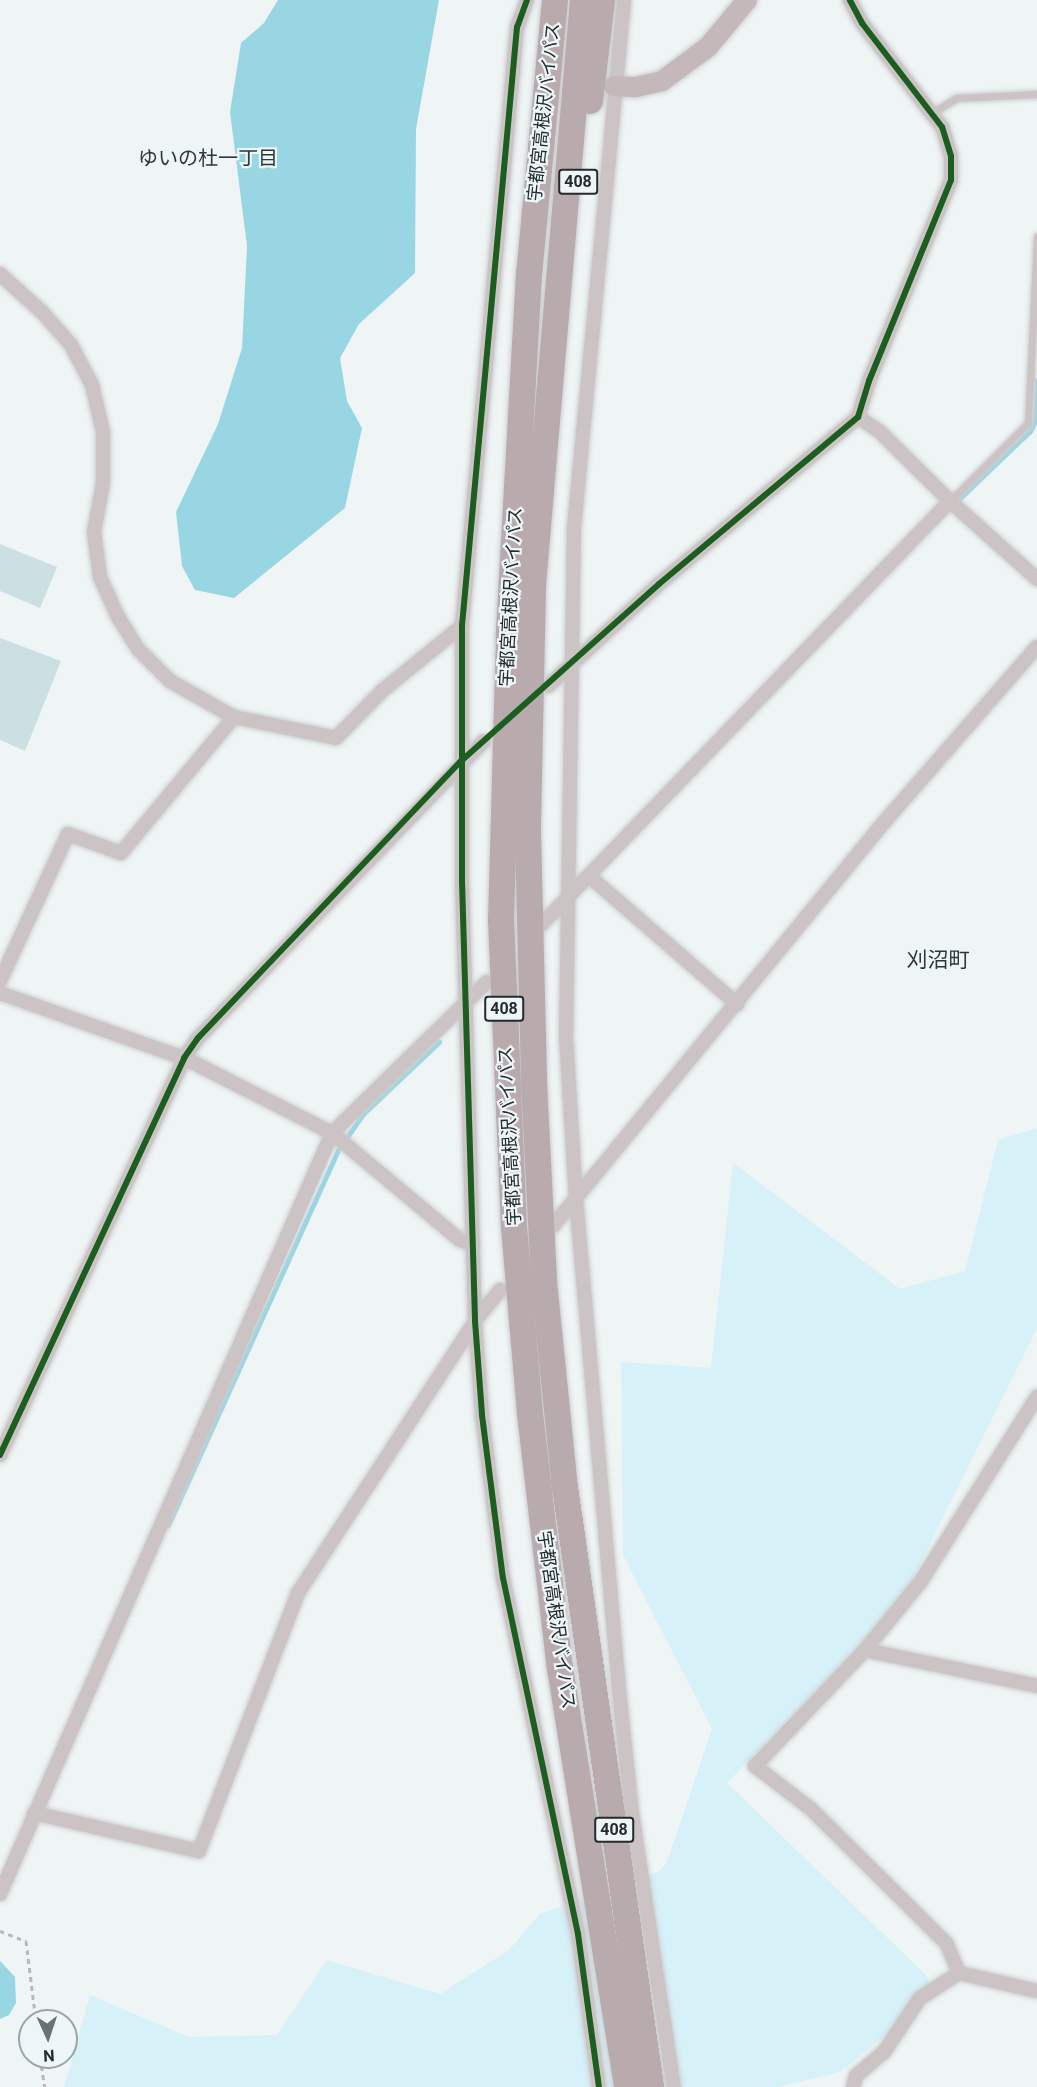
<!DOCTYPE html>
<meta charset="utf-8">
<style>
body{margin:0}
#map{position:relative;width:1037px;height:2087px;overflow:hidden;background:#eff4f5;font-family:Roboto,"Noto Sans JP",sans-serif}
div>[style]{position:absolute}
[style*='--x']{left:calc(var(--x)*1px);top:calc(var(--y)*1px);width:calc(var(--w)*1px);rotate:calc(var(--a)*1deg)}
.green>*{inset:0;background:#d6f1f8}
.water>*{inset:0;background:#99d6e4}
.stream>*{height:5px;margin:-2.5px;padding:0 2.5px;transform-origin:2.5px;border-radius:2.5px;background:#99d6e4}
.building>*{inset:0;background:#ccdfe3}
.path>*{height:3px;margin-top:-1.5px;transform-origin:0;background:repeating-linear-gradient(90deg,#bbb7b8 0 4.5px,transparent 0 9px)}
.roads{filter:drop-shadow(0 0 2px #cccfd0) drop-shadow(0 0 2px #cccfd0)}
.lane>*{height:7px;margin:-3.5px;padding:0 3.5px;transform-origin:3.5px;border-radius:3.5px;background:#ccc3c4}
.street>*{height:14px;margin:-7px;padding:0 7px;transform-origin:7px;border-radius:7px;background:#ccc3c4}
.secondary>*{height:20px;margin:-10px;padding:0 10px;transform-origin:10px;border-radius:10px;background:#c4b8ba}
.highway>*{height:26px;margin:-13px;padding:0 13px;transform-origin:13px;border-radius:13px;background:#b9abad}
.cycleway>*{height:6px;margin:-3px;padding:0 3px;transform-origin:3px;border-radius:3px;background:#1b5e20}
span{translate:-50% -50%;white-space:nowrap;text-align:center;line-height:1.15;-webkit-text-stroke:4.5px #ecf5f8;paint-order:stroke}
.shield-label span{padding:2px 4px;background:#ecf5f8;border:2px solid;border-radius:4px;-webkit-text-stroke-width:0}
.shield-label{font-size:16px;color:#262a2b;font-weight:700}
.street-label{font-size:18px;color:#262a2b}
.neighbourhood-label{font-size:20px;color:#2f3638}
.quarter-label{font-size:21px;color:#2f3638}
.north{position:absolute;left:18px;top:2009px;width:60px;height:60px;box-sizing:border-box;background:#ecf5f8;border:2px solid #9da4a6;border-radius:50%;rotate:177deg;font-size:16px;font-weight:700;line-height:24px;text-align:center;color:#262a2b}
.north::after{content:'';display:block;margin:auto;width:21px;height:27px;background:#6c7172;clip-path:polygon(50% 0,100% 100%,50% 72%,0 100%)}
</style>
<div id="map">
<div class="green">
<div style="clip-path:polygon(1037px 1128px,1037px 1328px,902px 1600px,727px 1783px,927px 1976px,934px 1995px,840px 2072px,778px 2087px,64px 2087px,90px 1995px,189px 2037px,277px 2035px,327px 1960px,440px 1994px,509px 1950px,540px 1914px,659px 1871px,667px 1862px,712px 1729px,623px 1555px,621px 1362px,711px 1368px,733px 1163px,900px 1289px,965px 1271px,998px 1140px)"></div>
</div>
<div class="water">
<div style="clip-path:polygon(278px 0,439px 0,416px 129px,415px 273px,359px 324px,340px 358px,347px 401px,362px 428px,345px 508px,234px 598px,195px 590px,182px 566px,176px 512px,218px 424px,242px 348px,247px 246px,230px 112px,241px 43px,264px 23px)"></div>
<div style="clip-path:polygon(0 1961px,15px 1977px,16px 2003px,9px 2015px,0 2019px)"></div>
</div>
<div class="stream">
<div style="--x:959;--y:499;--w:98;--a:-43.8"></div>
<div style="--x:1030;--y:431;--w:11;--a:-63"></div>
<div style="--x:1035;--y:421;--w:41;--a:-87.2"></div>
<div style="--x:168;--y:1525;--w:412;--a:-65.6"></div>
<div style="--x:338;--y:1150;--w:44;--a:-55.2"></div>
<div style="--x:363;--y:1114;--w:105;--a:-43.5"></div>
</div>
<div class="building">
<div style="clip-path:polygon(0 544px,57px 567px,40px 608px,0 591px)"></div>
<div style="clip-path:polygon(0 638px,61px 661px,25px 751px,0 740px)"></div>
</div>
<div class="path">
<div style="--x:0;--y:1931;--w:28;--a:21"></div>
<div style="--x:26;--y:1941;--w:81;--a:82.9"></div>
<div style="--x:40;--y:2057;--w:30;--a:81"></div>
</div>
<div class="roads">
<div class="lane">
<div style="--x:932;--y:113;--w:28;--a:-32"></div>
<div style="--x:956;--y:98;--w:81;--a:-2.8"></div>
<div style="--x:950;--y:501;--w:110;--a:-45"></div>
<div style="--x:1028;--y:423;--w:187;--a:-87.2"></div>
</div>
<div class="street">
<div style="--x:527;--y:0;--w:29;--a:110"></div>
<div style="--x:517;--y:27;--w:602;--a:95.25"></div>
<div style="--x:462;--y:626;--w:255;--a:90"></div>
<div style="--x:462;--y:881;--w:440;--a:88.3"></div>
<div style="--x:475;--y:1321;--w:94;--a:85.7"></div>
<div style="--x:482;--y:1415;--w:164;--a:82.7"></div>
<div style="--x:503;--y:1578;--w:364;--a:78.1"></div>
<div style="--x:578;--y:1934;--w:154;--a:82.2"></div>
<div style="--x:624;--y:0;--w:530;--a:95.41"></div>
<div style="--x:574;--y:528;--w:508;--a:90.9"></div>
<div style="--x:566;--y:1036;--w:162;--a:86.5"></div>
<div style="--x:576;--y:1198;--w:484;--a:85"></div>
<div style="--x:618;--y:1680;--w:134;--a:84"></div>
<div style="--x:632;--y:1813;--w:277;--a:81.3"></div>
<div style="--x:0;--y:274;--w:58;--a:42.2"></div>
<div style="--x:43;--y:313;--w:43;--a:48.8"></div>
<div style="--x:71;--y:345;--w:45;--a:62.3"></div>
<div style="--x:92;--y:385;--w:48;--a:76.8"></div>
<div style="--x:103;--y:432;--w:51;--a:90"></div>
<div style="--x:103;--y:483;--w:50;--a:100.4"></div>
<div style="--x:94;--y:532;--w:45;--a:82.4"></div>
<div style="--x:100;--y:577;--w:44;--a:65.8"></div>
<div style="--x:118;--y:617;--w:39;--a:58"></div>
<div style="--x:139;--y:650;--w:44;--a:45"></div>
<div style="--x:170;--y:681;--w:73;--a:29.4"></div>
<div style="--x:858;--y:417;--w:25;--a:34"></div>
<div style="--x:879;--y:431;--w:100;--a:44.6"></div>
<div style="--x:950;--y:501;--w:117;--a:41.9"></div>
<div style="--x:548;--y:686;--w:151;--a:-42.6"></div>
<div style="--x:659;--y:584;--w:260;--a:-40"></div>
<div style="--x:858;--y:417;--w:38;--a:-73"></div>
<div style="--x:869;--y:381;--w:217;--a:-67.8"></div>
<div style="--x:951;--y:180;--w:24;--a:-90"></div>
<div style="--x:951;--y:156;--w:30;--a:-107"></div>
<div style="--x:942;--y:127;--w:131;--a:-127.6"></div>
<div style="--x:862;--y:23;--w:26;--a:-118"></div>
<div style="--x:589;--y:876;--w:196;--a:40.9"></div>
<div style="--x:541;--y:925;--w:589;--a:-46.03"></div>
<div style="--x:0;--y:981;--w:162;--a:-65.2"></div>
<div style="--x:68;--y:834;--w:56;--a:19.7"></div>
<div style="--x:121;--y:853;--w:177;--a:-50.3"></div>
<div style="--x:234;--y:717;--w:104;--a:11.6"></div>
<div style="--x:336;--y:738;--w:66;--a:-45.6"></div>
<div style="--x:382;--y:691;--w:103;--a:-39.1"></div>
<div style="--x:0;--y:993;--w:195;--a:19.5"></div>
<div style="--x:184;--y:1058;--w:166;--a:26.9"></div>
<div style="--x:332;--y:1133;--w:167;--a:39.9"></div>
<div style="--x:460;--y:1240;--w:14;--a:17"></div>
<div style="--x:553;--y:1226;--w:524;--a:-50.66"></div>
<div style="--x:885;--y:821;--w:231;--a:-48.9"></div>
<div style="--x:0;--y:1455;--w:438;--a:-65.1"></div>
<div style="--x:184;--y:1058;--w:24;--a:-55"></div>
<div style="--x:198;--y:1038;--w:412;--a:-46.1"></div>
<div style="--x:865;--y:1650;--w:176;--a:11.8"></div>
<div style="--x:34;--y:1813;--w:169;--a:13"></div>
<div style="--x:199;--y:1851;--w:276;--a:-69"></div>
<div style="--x:298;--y:1593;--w:325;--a:-56.9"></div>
<div style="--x:475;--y:1321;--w:40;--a:-51"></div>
<div style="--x:0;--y:1894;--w:830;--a:-66.43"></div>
<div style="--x:332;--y:1133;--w:216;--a:-44.3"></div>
<div style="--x:959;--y:1973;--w:80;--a:13"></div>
<div style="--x:853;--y:2087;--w:11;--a:-75"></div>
<div style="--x:856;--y:2076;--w:37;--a:-41"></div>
<div style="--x:884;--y:2052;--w:65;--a:-56.3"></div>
<div style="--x:920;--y:1998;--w:46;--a:-32.7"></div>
<div style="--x:959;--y:1973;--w:33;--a:-113"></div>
<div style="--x:946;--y:1943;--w:190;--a:-135.2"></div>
<div style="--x:811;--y:1809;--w:71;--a:-142.5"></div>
<div style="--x:755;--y:1766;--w:160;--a:-46.5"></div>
<div style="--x:865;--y:1650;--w:89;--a:-50.9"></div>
<div style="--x:921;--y:1581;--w:218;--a:-57.8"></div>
</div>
<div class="secondary">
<div style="--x:614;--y:86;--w:22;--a:3"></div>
<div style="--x:636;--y:87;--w:27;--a:-13"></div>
<div style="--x:662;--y:81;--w:57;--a:-36.5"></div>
<div style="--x:708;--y:47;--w:61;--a:-50.3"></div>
</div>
<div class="highway">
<div style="--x:555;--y:0;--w:274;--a:95.4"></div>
<div style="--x:529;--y:273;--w:364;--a:93.2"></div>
<div style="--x:509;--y:636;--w:283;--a:91.6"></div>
<div style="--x:501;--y:919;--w:308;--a:87.6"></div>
<div style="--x:514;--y:1227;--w:188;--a:85.1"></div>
<div style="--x:530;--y:1414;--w:256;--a:83.3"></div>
<div style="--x:560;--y:1668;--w:424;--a:80.9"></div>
<div style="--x:583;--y:0;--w:587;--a:94.89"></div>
<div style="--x:533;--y:585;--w:249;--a:91.2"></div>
<div style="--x:528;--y:834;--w:249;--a:88.6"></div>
<div style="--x:534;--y:1083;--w:199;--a:87.1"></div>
<div style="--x:544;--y:1282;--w:199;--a:84.2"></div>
<div style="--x:564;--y:1480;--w:613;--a:81.84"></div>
<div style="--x:590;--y:101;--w:102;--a:-83.2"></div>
</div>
</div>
<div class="cycleway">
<div style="--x:527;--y:0;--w:29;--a:110"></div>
<div style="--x:517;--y:27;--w:602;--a:95.25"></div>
<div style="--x:462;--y:626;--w:255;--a:90"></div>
<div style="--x:462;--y:881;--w:440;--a:88.3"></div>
<div style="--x:475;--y:1321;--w:94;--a:85.7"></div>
<div style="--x:482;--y:1415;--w:164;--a:82.7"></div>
<div style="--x:503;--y:1578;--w:364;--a:78.1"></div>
<div style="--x:578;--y:1934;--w:154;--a:82.2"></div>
<div style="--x:0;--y:1455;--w:438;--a:-65.1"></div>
<div style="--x:184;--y:1058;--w:24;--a:-55"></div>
<div style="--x:198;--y:1038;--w:381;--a:-46.5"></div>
<div style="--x:460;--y:762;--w:267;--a:-41.8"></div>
<div style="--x:659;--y:584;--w:260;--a:-40"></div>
<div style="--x:858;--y:417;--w:38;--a:-73"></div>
<div style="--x:869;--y:381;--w:217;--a:-67.8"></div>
<div style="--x:951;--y:180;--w:24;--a:-90"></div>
<div style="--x:951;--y:156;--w:30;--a:-107"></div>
<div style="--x:942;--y:127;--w:131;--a:-127.6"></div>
<div style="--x:862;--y:23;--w:26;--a:-118"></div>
</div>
<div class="shield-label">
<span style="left:578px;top:182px">408</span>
<span style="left:504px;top:1009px">408</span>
<span style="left:614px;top:1830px">408</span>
</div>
<div class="street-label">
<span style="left:544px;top:112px;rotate:-84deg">宇都宮高根沢バイパス</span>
<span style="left:511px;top:597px;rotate:-87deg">宇都宮高根沢バイパス</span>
<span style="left:510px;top:1136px;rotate:-93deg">宇都宮高根沢バイパス</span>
<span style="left:556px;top:1620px;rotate:82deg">宇都宮高根沢バイパス</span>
</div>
<div class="neighbourhood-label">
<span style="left:208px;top:158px">ゆいの杜一丁目</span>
</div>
<div class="quarter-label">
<span style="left:938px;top:960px">刈沼町</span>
</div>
<div class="north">N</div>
</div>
